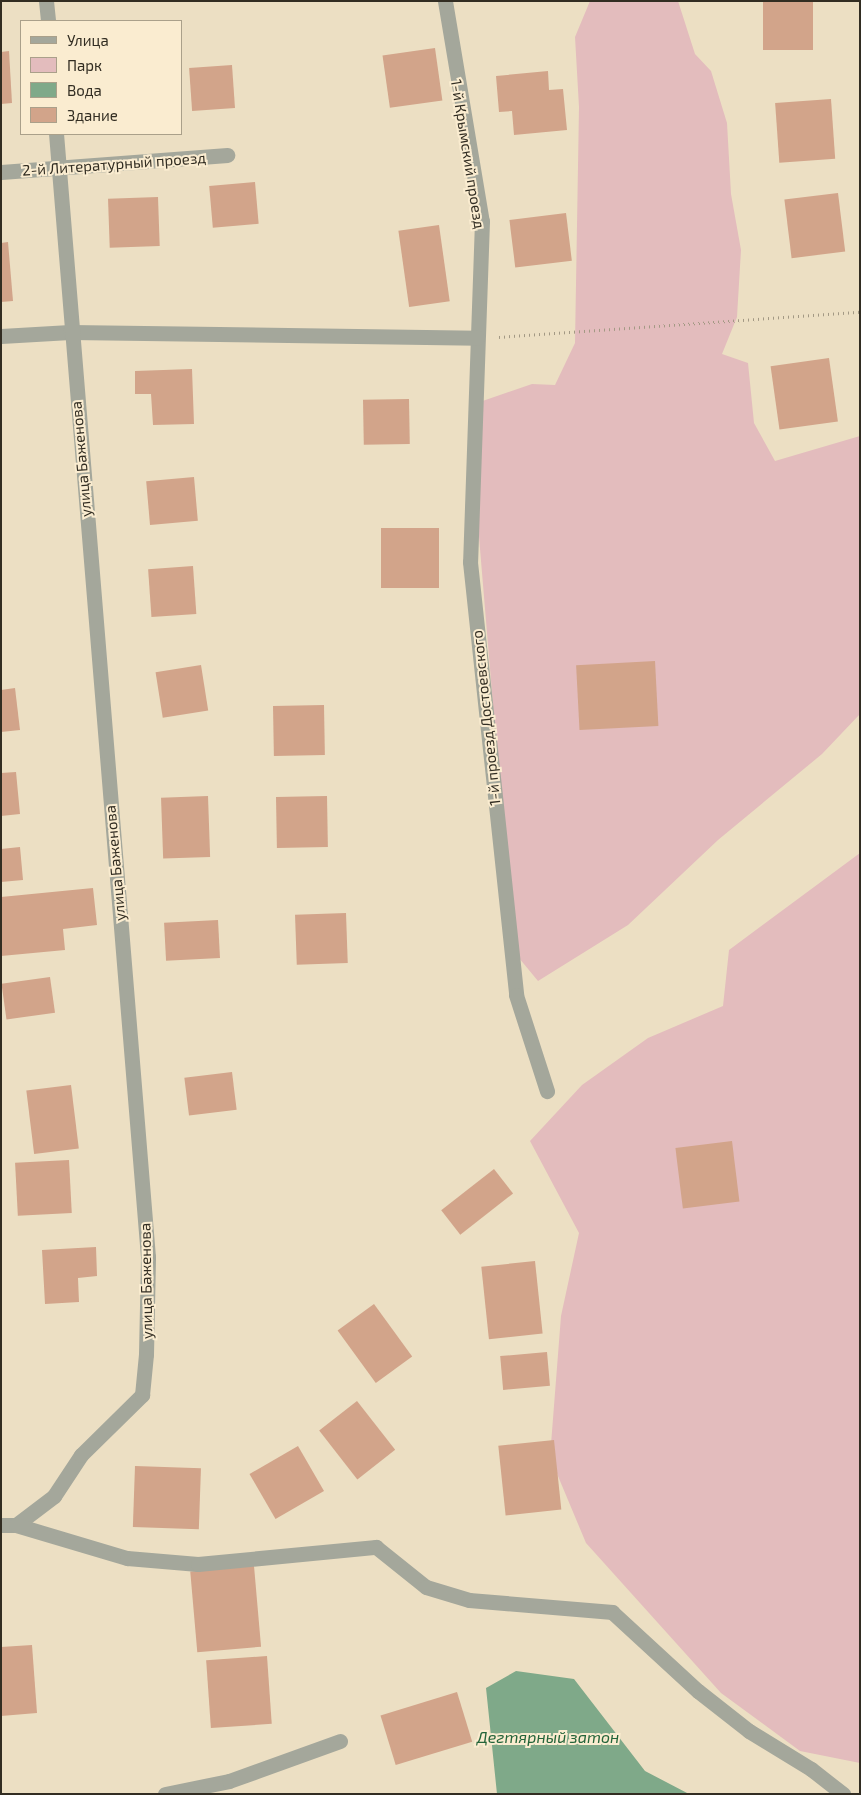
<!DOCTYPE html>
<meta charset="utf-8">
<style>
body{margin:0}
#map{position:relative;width:861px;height:1795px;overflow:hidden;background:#ecdfc3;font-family:"Exo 2",sans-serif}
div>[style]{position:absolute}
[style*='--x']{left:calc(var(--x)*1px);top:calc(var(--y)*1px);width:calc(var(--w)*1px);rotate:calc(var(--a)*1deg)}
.green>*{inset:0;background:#e3bcbd}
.water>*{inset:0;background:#7fa989}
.building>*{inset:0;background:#d2a48a;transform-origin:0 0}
.path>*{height:3px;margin-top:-1.5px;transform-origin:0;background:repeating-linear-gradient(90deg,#a39984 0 1px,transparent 0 5px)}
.minor>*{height:15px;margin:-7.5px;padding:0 7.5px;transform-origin:7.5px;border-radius:7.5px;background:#a4a79b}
span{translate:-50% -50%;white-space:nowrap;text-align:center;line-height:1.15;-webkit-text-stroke:4px #faecd0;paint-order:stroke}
.street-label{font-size:15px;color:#322d22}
.water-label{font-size:16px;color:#246439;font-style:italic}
.frame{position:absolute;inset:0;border:2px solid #322d22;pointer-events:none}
.legend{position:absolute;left:20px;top:20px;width:162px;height:115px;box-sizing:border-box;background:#faecd0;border:1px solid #aaa08a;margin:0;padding:6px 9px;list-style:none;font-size:15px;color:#322d22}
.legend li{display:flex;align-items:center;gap:10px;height:25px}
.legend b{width:25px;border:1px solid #aaa08a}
</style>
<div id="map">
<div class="green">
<div style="clip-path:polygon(590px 1px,678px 1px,695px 54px,711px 71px,727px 123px,731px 194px,741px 250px,737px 317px,722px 354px,748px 363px,754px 423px,775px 461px,860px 436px,860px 714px,822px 754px,718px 840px,628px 925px,538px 981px,519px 958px,509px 896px,472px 453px,471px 405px,532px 384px,555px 385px,575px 343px,579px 107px,575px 37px)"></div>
<div style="clip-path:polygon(860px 853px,860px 1763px,800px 1751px,721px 1693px,586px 1543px,550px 1457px,561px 1316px,579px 1233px,530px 1141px,582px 1085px,648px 1038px,723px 1006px,729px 950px)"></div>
</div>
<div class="water">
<div style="clip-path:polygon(516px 1671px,574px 1679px,645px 1771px,689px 1794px,497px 1794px,486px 1688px)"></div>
</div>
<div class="building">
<div style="left:763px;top:1px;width:50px;height:49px"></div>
<div style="left:435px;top:48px;width:53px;height:53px;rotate:82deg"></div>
<div style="clip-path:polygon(9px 51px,12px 103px,1px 104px,1px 52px)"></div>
<div style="left:232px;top:65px;width:43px;height:43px;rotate:86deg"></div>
<div style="clip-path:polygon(548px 71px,549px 90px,563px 89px,567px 130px,514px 135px,512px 111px,499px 112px,496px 76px)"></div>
<div style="left:831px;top:99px;width:60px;height:56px;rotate:86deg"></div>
<div style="left:255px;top:182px;width:42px;height:46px;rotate:85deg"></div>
<div style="left:838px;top:193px;width:59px;height:54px;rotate:83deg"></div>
<div style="left:158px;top:197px;width:49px;height:50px;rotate:88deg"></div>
<div style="left:566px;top:213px;width:48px;height:57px;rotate:83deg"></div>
<div style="left:439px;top:225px;width:77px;height:41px;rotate:82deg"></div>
<div style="clip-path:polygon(8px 242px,13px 301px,1px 302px,1px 243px)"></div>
<div style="left:829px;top:358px;width:64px;height:59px;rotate:82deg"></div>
<div style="clip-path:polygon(192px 369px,194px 424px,153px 425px,151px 394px,135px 394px,135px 371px)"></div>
<div style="left:409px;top:399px;width:45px;height:46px;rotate:89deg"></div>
<div style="left:194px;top:477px;width:44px;height:48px;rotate:85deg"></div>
<div style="left:381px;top:528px;width:58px;height:60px"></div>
<div style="left:193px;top:566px;width:48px;height:45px;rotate:86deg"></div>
<div style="left:655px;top:661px;width:65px;height:79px;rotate:87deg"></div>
<div style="left:201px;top:665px;width:46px;height:46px;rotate:81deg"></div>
<div style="clip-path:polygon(15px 688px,20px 730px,1px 732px,1px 690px)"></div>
<div style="left:324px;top:705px;width:50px;height:51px;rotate:89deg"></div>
<div style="clip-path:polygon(16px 772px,20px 814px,1px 816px,1px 773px)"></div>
<div style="left:208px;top:796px;width:61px;height:47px;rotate:88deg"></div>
<div style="left:327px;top:796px;width:51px;height:51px;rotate:89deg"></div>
<div style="clip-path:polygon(20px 847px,23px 880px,1px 882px,1px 849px)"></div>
<div style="clip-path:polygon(93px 888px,97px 925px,63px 929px,65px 950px,1px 956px,1px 897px)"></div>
<div style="left:346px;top:913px;width:50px;height:51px;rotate:88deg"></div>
<div style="left:218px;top:920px;width:38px;height:54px;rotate:87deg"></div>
<div style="left:50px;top:977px;width:36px;height:49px;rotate:82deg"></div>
<div style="left:232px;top:1072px;width:38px;height:48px;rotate:83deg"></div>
<div style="left:71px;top:1085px;width:64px;height:45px;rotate:83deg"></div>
<div style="left:732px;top:1141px;width:61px;height:57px;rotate:83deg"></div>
<div style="left:69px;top:1160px;width:53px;height:54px;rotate:87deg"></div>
<div style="left:494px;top:1169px;width:31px;height:67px;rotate:52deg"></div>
<div style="clip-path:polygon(96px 1247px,97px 1276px,78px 1278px,79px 1302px,45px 1304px,42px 1250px)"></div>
<div style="left:535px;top:1261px;width:73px;height:54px;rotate:84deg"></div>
<div style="left:374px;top:1304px;width:65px;height:45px;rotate:54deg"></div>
<div style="left:547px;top:1352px;width:34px;height:47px;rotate:85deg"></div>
<div style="left:357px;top:1401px;width:62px;height:48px;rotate:52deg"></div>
<div style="left:554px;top:1440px;width:70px;height:56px;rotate:84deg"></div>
<div style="left:298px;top:1446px;width:52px;height:56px;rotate:60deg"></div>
<div style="left:135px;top:1466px;width:66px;height:61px;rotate:2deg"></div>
<div style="left:254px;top:1566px;width:81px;height:64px;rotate:85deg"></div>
<div style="clip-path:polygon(32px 1645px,37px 1713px,1px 1716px,1px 1647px)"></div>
<div style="left:267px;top:1656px;width:68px;height:61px;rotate:86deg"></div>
<div style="left:457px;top:1692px;width:52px;height:80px;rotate:73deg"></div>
</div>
<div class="path">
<div style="--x:499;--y:337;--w:362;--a:-4"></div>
</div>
<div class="minor">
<div style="--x:46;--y:1;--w:20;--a:84"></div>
<div style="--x:445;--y:1;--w:223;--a:80.5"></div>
<div style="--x:482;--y:221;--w:341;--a:92"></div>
<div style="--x:470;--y:562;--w:435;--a:83.9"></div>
<div style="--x:516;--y:995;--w:101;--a:72.1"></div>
<div style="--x:1;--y:172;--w:227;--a:-4.3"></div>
<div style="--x:1;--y:336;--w:69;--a:-3.3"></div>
<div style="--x:70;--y:332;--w:407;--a:0.8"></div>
<div style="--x:1;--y:1525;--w:15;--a:0"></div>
<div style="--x:16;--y:1525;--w:48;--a:-37.3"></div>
<div style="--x:54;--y:1496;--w:49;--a:-56.6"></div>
<div style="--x:81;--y:1455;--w:86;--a:-44.5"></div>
<div style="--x:142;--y:1395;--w:41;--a:-84.4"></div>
<div style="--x:146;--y:1354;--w:97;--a:-88.8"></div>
<div style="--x:148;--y:1257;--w:1127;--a:-94.68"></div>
<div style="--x:16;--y:1525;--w:116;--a:16.6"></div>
<div style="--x:127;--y:1558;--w:71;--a:4.8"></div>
<div style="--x:198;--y:1564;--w:179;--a:-5.5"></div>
<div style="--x:376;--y:1547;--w:64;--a:38.7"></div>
<div style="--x:426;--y:1587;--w:45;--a:16.8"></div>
<div style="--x:469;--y:1600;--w:144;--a:4.8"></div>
<div style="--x:612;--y:1612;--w:117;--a:42.6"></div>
<div style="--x:698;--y:1691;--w:65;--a:38.1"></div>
<div style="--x:749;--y:1731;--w:73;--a:31.5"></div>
<div style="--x:811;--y:1769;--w:41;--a:38"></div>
<div style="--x:165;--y:1794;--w:65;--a:-11.5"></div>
<div style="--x:229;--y:1781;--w:118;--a:-19.8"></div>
</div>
<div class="street-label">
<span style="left:468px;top:154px;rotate:81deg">1-й Крымский проезд</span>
<span style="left:114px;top:164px;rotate:-4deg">2-й Литературный проезд</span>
<span style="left:81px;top:459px;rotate:-95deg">улица Баженова</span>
<span style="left:486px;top:718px;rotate:-96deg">1-й проезд Достоевского</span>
<span style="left:115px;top:863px;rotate:-95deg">улица Баженова</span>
<span style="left:146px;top:1281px;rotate:-91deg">улица Баженова</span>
</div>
<div class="water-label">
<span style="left:548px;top:1737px">Дегтярный затон</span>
</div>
<div class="frame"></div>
<ul class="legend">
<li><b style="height:6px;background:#a4a79b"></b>Улица</li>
<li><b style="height:14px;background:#e3bcbd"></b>Парк</li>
<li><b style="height:14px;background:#7fa989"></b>Вода</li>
<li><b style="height:14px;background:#d2a48a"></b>Здание</li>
</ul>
</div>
